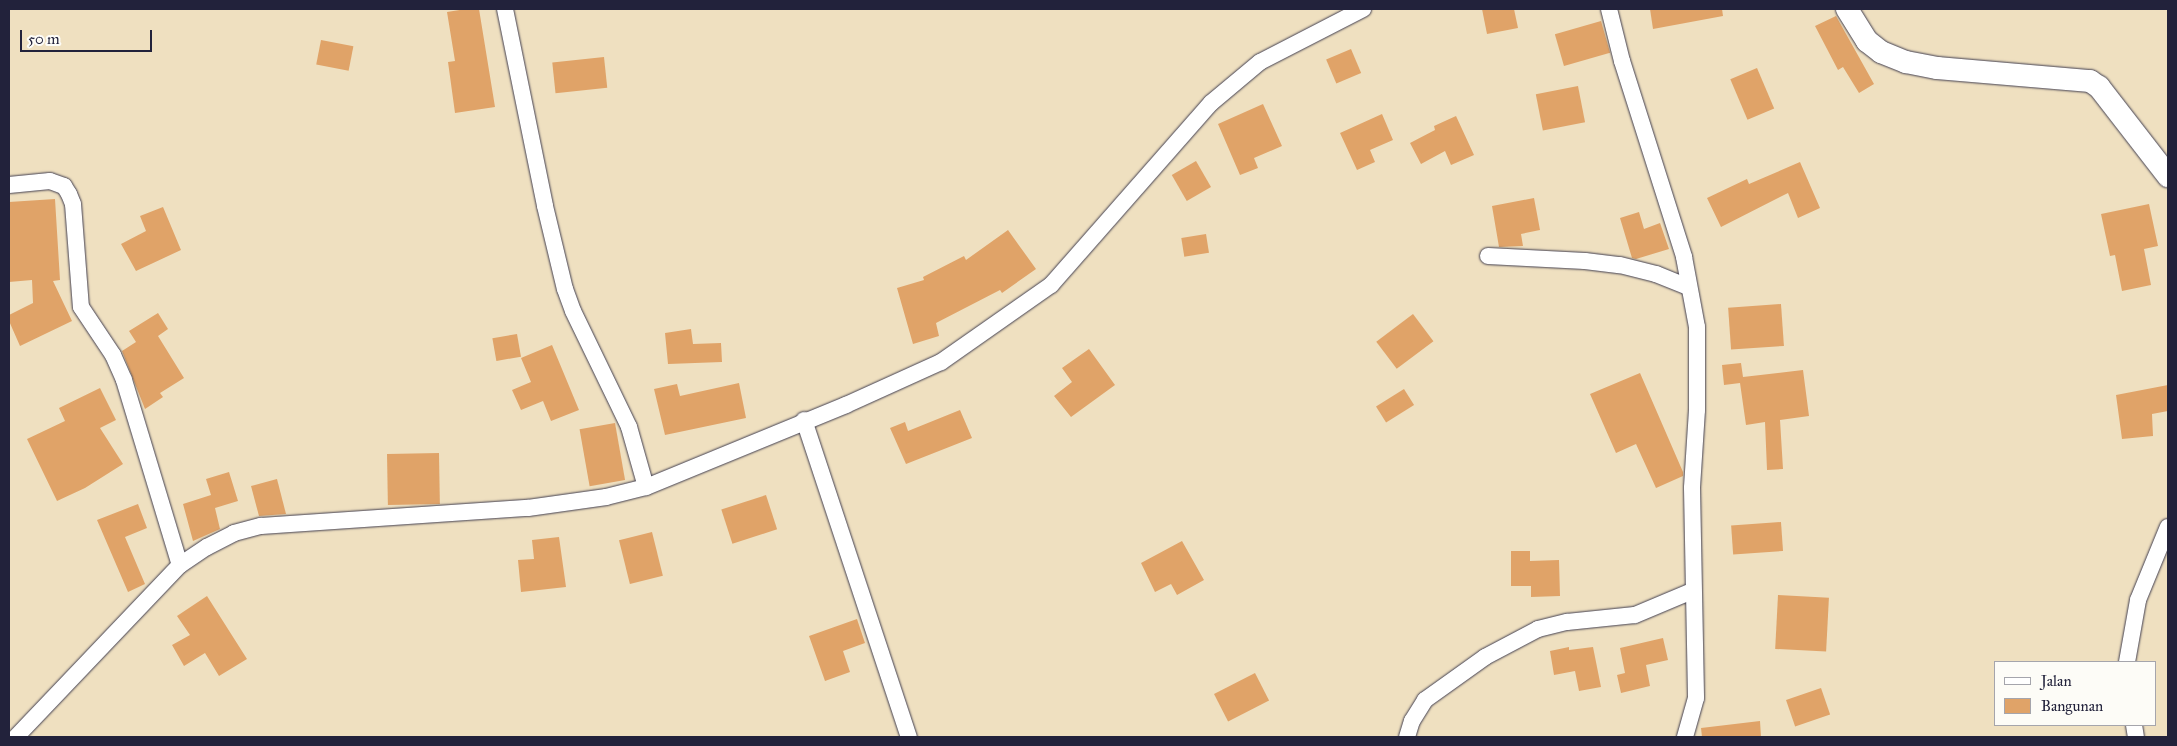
<!DOCTYPE html>
<style>
body{margin:0}
#map{position:relative;width:2177px;height:746px;overflow:hidden;background:#efe0c0;font-family:"IM FELL Great Primer",serif}
div>[style]{position:absolute}
[style*='--x']{left:calc(var(--x)*1px);top:calc(var(--y)*1px);width:calc(var(--w)*1px);rotate:calc(var(--a)*1deg)}
.building>*{inset:0;background:#e0a368;transform-origin:0 0}
.roads{filter:drop-shadow(0 0 1px #413e4f) drop-shadow(0 0 1px #413e4f)}
.street>*{height:16px;margin:-8px;padding:0 8px;transform-origin:8px;border-radius:8px;background:#fff}
.secondary>*{height:22px;margin:-11px;padding:0 11px;transform-origin:11px;border-radius:11px;background:#fff}
span{translate:-50% -50%;white-space:nowrap;text-align:center;line-height:1.15;-webkit-text-stroke:4.5px #fdfcf7;paint-order:stroke}
.frame{position:absolute;inset:0;border:10px solid #22223b;pointer-events:none}
.legend{position:absolute;left:1994px;top:661px;width:162px;height:65px;box-sizing:border-box;background:#fdfcf7;border:1px solid #a5a5ac;margin:0;padding:6px 9px;list-style:none;font-size:15px;color:#22223b}
.legend li{display:flex;align-items:center;gap:10px;height:25px}
.legend b{width:25px;border:1px solid #a5a5ac}
.scale{position:absolute;left:20px;top:30px;width:132px;height:22px;box-sizing:border-box;border:2px solid #22223b;border-top:0;padding-left:6px;font-size:15px;line-height:18px;white-space:nowrap;color:#22223b;-webkit-text-stroke:4px #fdfcf7;paint-order:stroke}
</style>
<div id="map">
<div class="building">
<div style="clip-path:polygon(466px 9px,479px 9px,495px 107px,455px 113px,448px 62px,455px 61px,447px 12px)"></div>
<div style="clip-path:polygon(1482px 9px,1514px 9px,1518px 28px,1487px 34px)"></div>
<div style="clip-path:polygon(1650px 9px,1722px 9px,1723px 16px,1653px 29px)"></div>
<div style="clip-path:polygon(1836px 16px,1874px 84px,1859px 93px,1843px 67px,1838px 70px,1815px 26px)"></div>
<div style="left:1601px;top:21px;width:33px;height:48px;rotate:74deg"></div>
<div style="left:321px;top:40px;width:33px;height:25px;rotate:11deg"></div>
<div style="left:1351px;top:49px;width:26px;height:27px;rotate:67deg"></div>
<div style="left:604px;top:57px;width:31px;height:52px;rotate:84deg"></div>
<div style="left:1757px;top:68px;width:44px;height:29px;rotate:67deg"></div>
<div style="left:1578px;top:86px;width:37px;height:43px;rotate:79deg"></div>
<div style="clip-path:polygon(1263px 104px,1282px 146px,1254px 158px,1258px 168px,1240px 175px,1218px 124px)"></div>
<div style="clip-path:polygon(1382px 114px,1393px 140px,1370px 150px,1375px 162px,1357px 170px,1340px 133px)"></div>
<div style="clip-path:polygon(1456px 116px,1474px 155px,1451px 165px,1445px 151px,1421px 164px,1410px 143px,1435px 130px,1434px 126px)"></div>
<div style="left:1196px;top:161px;width:30px;height:28px;rotate:60deg"></div>
<div style="clip-path:polygon(1800px 162px,1820px 208px,1798px 218px,1788px 193px,1721px 227px,1707px 198px,1747px 179px,1749px 184px)"></div>
<div style="clip-path:polygon(1534px 198px,1540px 230px,1521px 234px,1523px 246px,1499px 247px,1492px 206px)"></div>
<div style="clip-path:polygon(55px 199px,60px 280px,53px 281px,72px 321px,20px 346px,9px 321px,9px 315px,33px 303px,32px 280px,9px 282px,9px 202px)"></div>
<div style="clip-path:polygon(2149px 204px,2158px 246px,2144px 249px,2151px 285px,2122px 291px,2115px 255px,2110px 256px,2101px 214px)"></div>
<div style="clip-path:polygon(163px 207px,181px 250px,136px 271px,121px 244px,146px 231px,140px 216px)"></div>
<div style="clip-path:polygon(1639px 212px,1644px 229px,1660px 223px,1669px 249px,1636px 259px,1632px 258px,1620px 218px)"></div>
<div style="clip-path:polygon(1008px 230px,1036px 269px,1002px 293px,1000px 290px,936px 323px,939px 336px,913px 344px,897px 288px,924px 280px,923px 277px,964px 256px,966px 260px)"></div>
<div style="left:1206px;top:234px;width:19px;height:25px;rotate:81deg"></div>
<div style="left:1781px;top:304px;width:42px;height:53px;rotate:86deg"></div>
<div style="clip-path:polygon(158px 313px,168px 329px,158px 336px,184px 378px,160px 393px,163px 397px,145px 409px,122px 351px,136px 342px,129px 331px)"></div>
<div style="left:1413px;top:314px;width:34px;height:46px;rotate:53deg"></div>
<div style="clip-path:polygon(691px 329px,693px 344px,721px 343px,722px 362px,668px 364px,665px 333px)"></div>
<div style="left:517px;top:334px;width:23px;height:25px;rotate:80deg"></div>
<div style="clip-path:polygon(552px 345px,579px 410px,551px 421px,543px 401px,521px 410px,512px 390px,531px 382px,521px 358px)"></div>
<div style="clip-path:polygon(1089px 349px,1115px 385px,1071px 417px,1054px 396px,1072px 382px,1062px 368px)"></div>
<div style="clip-path:polygon(1741px 363px,1743px 377px,1803px 370px,1809px 416px,1780px 420px,1783px 469px,1767px 470px,1765px 422px,1746px 425px,1740px 383px,1724px 385px,1722px 365px)"></div>
<div style="clip-path:polygon(1640px 373px,1683px 472px,1683px 476px,1656px 488px,1636px 444px,1616px 453px,1590px 394px)"></div>
<div style="clip-path:polygon(739px 383px,746px 418px,665px 435px,654px 389px,677px 384px,680px 396px)"></div>
<div style="clip-path:polygon(2168px 385px,2168px 411px,2152px 414px,2153px 436px,2122px 439px,2116px 395px)"></div>
<div style="clip-path:polygon(100px 388px,116px 420px,100px 428px,123px 464px,85px 488px,57px 501px,27px 439px,65px 421px,59px 408px)"></div>
<div style="left:1404px;top:389px;width:19px;height:33px;rotate:58deg"></div>
<div style="clip-path:polygon(960px 410px,972px 438px,906px 464px,890px 428px,905px 422px,908px 431px)"></div>
<div style="left:615px;top:423px;width:58px;height:36px;rotate:80deg"></div>
<div style="left:439px;top:453px;width:51px;height:52px;rotate:89deg"></div>
<div style="clip-path:polygon(229px 472px,238px 501px,215px 508px,220px 529px,193px 541px,183px 504px,211px 495px,206px 479px)"></div>
<div style="clip-path:polygon(277px 479px,286px 514px,259px 516px,251px 486px)"></div>
<div style="left:766px;top:495px;width:36px;height:47px;rotate:72deg"></div>
<div style="clip-path:polygon(138px 504px,147px 528px,125px 537px,145px 584px,128px 592px,97px 520px)"></div>
<div style="left:1781px;top:522px;width:29px;height:50px;rotate:86deg"></div>
<div style="left:652px;top:532px;width:45px;height:34px;rotate:76deg"></div>
<div style="clip-path:polygon(559px 537px,566px 587px,521px 592px,518px 560px,534px 559px,532px 540px)"></div>
<div style="clip-path:polygon(1182px 541px,1204px 580px,1177px 595px,1171px 584px,1155px 592px,1141px 563px)"></div>
<div style="clip-path:polygon(1511px 551px,1530px 551px,1530px 561px,1559px 560px,1560px 596px,1531px 597px,1531px 586px,1511px 586px)"></div>
<div style="left:1778px;top:595px;width:51px;height:54px;rotate:3deg"></div>
<div style="clip-path:polygon(207px 596px,247px 659px,219px 676px,205px 653px,184px 666px,172px 645px,190px 635px,177px 616px)"></div>
<div style="clip-path:polygon(857px 619px,865px 643px,843px 651px,850px 672px,825px 681px,809px 636px)"></div>
<div style="clip-path:polygon(1663px 638px,1668px 660px,1646px 665px,1650px 686px,1621px 693px,1617px 675px,1625px 673px,1620px 648px)"></div>
<div style="clip-path:polygon(1569px 647px,1569px 650px,1593px 647px,1601px 687px,1579px 691px,1575px 671px,1554px 675px,1550px 651px)"></div>
<div style="left:1255px;top:673px;width:31px;height:46px;rotate:63deg"></div>
<div style="left:1821px;top:688px;width:28px;height:37px;rotate:71deg"></div>
<div style="clip-path:polygon(1760px 721px,1761px 737px,1702px 737px,1701px 728px)"></div>
</div>
<div class="roads">
<div class="street">
<div style="--x:505;--y:9;--w:201;--a:78.5"></div>
<div style="--x:545;--y:206;--w:85;--a:76.5"></div>
<div style="--x:565;--y:289;--w:23;--a:70"></div>
<div style="--x:573;--y:311;--w:129;--a:64.2"></div>
<div style="--x:629;--y:427;--w:62;--a:74.2"></div>
<div style="--x:1609;--y:9;--w:54;--a:76"></div>
<div style="--x:1622;--y:61;--w:206;--a:72.4"></div>
<div style="--x:1684;--y:257;--w:71;--a:79.5"></div>
<div style="--x:1697;--y:327;--w:83;--a:90"></div>
<div style="--x:1697;--y:410;--w:78;--a:93.7"></div>
<div style="--x:1692;--y:488;--w:210;--a:88.9"></div>
<div style="--x:1696;--y:698;--w:41;--a:105.8"></div>
<div style="--x:9;--y:185;--w:41;--a:-5.6"></div>
<div style="--x:50;--y:181;--w:15;--a:20"></div>
<div style="--x:64;--y:186;--w:9;--a:58"></div>
<div style="--x:69;--y:194;--w:11;--a:68"></div>
<div style="--x:73;--y:204;--w:103;--a:85.6"></div>
<div style="--x:81;--y:307;--w:58;--a:56.3"></div>
<div style="--x:113;--y:355;--w:27;--a:66"></div>
<div style="--x:124;--y:380;--w:193;--a:73.2"></div>
<div style="--x:1488;--y:256;--w:97;--a:3"></div>
<div style="--x:1585;--y:261;--w:35;--a:7"></div>
<div style="--x:1620;--y:265;--w:37;--a:14"></div>
<div style="--x:1656;--y:274;--w:35;--a:22"></div>
<div style="--x:804;--y:420;--w:334;--a:71.7"></div>
<div style="--x:2127;--y:662;--w:63;--a:-79.9"></div>
<div style="--x:2138;--y:600;--w:79;--a:-67.7"></div>
<div style="--x:2134;--y:725;--w:12;--a:81"></div>
<div style="--x:16;--y:737;--w:238;--a:-46.4"></div>
<div style="--x:180;--y:565;--w:32;--a:-34"></div>
<div style="--x:207;--y:547;--w:30;--a:-27"></div>
<div style="--x:234;--y:533;--w:28;--a:-15"></div>
<div style="--x:261;--y:526;--w:268;--a:-3.9"></div>
<div style="--x:528;--y:508;--w:79;--a:-8"></div>
<div style="--x:606;--y:497;--w:41;--a:-14"></div>
<div style="--x:646;--y:487;--w:216;--a:-22.3"></div>
<div style="--x:846;--y:405;--w:104;--a:-24.4"></div>
<div style="--x:941;--y:362;--w:134;--a:-35"></div>
<div style="--x:1051;--y:285;--w:242;--a:-48.7"></div>
<div style="--x:1211;--y:103;--w:64;--a:-39.9"></div>
<div style="--x:1260;--y:62;--w:116;--a:-27.2"></div>
<div style="--x:1407;--y:737;--w:17;--a:-73"></div>
<div style="--x:1412;--y:721;--w:25;--a:-58"></div>
<div style="--x:1425;--y:700;--w:74;--a:-35.6"></div>
<div style="--x:1485;--y:657;--w:60;--a:-27.8"></div>
<div style="--x:1538;--y:629;--w:30;--a:-14"></div>
<div style="--x:1567;--y:622;--w:68;--a:-5.9"></div>
<div style="--x:1635;--y:615;--w:62;--a:-22.8"></div>
</div>
<div class="secondary">
<div style="--x:1847;--y:9;--w:38;--a:58"></div>
<div style="--x:1867;--y:41;--w:18;--a:38"></div>
<div style="--x:1881;--y:52;--w:27;--a:22"></div>
<div style="--x:1906;--y:62;--w:32;--a:11"></div>
<div style="--x:1937;--y:68;--w:154;--a:4.9"></div>
<div style="--x:2090;--y:81;--w:11;--a:34"></div>
<div style="--x:2099;--y:87;--w:113;--a:52.2"></div>
</div>
</div>
<div class="frame"></div>
<ul class="legend">
<li><b style="height:6px;background:#fff"></b>Jalan</li>
<li><b style="height:14px;background:#e0a368"></b>Bangunan</li>
</ul>
<div class="scale">50 m</div>
</div>
